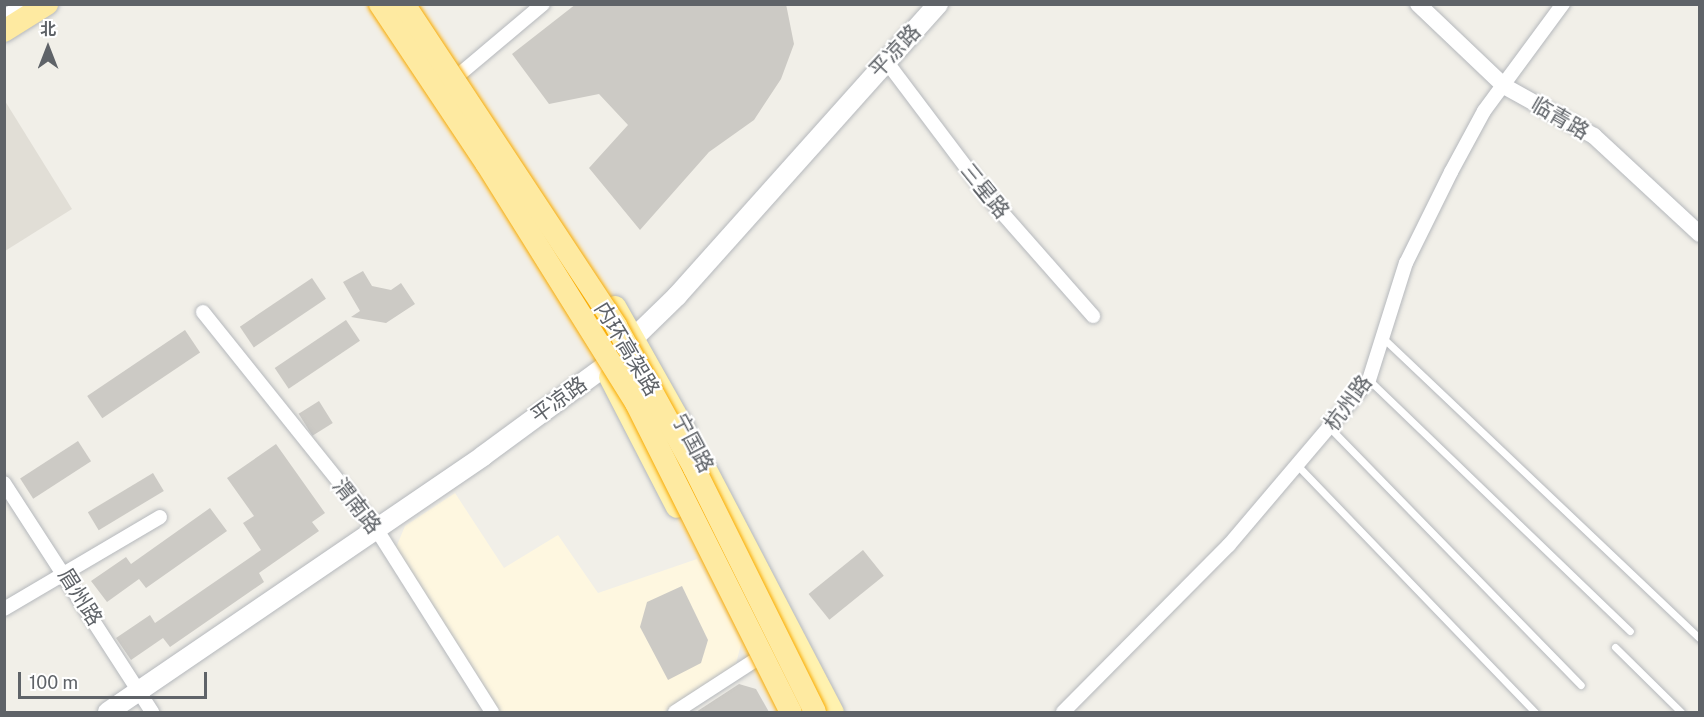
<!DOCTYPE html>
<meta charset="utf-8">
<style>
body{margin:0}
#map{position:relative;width:1704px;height:717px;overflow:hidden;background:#f1efe8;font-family:"Public Sans","Noto Sans SC",sans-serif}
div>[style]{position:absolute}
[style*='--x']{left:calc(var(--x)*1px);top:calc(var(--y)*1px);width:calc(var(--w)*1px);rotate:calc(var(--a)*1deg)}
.commercial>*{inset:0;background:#fef7e0}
.education>*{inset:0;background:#e1ded6}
.building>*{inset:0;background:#cccac5;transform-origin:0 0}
.roads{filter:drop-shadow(0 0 2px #b5b8bc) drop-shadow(0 0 2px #b5b8bc)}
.service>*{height:7px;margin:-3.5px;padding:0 3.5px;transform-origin:3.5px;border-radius:3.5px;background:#fff}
.minor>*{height:14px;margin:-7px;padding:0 7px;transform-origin:7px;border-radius:7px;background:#fff}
.tertiary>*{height:16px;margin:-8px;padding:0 8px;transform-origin:8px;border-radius:8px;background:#fff}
.secondary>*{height:20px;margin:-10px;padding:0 10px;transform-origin:10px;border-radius:10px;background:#fff}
.primary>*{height:21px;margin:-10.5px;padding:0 10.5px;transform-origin:10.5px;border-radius:10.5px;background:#fff2af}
.trunk>*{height:22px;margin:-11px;padding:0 11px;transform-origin:11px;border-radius:11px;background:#feeaa1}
.bridges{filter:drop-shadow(0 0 2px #f9ab00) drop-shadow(0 0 2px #f9ab00)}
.trunk-bridge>*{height:22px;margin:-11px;padding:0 11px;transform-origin:11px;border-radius:11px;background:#feeaa1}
span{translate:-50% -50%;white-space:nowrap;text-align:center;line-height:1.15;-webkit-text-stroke:4.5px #fff;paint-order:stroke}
.street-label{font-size:21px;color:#5f6368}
.frame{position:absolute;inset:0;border:6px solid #5f6368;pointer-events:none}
.north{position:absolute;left:18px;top:18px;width:60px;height:60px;-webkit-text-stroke:4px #fff;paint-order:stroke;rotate:0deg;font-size:16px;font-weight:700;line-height:24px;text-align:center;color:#5f6368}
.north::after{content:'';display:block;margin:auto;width:21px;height:27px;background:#5f6368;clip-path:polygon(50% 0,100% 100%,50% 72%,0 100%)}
.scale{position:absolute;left:18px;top:672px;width:189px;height:27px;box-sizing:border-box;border:3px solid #5f6368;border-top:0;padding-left:8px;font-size:18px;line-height:21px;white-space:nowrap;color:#5f6368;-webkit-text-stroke:4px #fff;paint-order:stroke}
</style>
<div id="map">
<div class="commercial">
<div style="clip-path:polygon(455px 493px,504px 568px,558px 535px,598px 593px,697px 559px,741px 644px,736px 664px,664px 712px,498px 712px,395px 550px,405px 526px)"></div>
</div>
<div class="education">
<div style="clip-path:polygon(5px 101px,72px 209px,5px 251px,4px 251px)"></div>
</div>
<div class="building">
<div style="clip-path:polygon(576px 4px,786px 4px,794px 44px,781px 79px,754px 120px,709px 152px,640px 230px,589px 168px,628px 125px,599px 94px,549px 104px,512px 54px)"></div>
<div style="clip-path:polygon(363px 271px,372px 286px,391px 290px,401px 283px,415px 304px,386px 323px,351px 317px,360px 311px,343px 282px)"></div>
<div style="left:312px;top:278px;width:25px;height:87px;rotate:56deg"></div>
<div style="left:346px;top:320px;width:25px;height:86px;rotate:56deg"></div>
<div style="left:185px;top:330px;width:27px;height:118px;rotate:56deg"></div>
<div style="left:319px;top:401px;width:26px;height:24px;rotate:58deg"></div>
<div style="left:78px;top:441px;width:24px;height:69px;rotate:57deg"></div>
<div style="clip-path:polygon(276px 444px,325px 513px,312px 522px,319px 531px,259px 573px,264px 582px,170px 647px,163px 638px,131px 660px,116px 638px,150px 615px,155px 623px,261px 550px,243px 523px,254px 516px,227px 478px)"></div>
<div style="left:153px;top:473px;width:21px;height:76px;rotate:59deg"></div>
<div style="clip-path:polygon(210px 508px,227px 531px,146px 588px,139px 579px,107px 602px,91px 581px,126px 557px,131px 564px)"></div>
<div style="left:863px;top:550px;width:33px;height:70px;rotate:51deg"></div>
<div style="clip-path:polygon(682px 586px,708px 640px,701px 663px,668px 680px,640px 627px,647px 602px)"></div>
<div style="clip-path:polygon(739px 684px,756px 689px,769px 712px,696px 712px)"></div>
</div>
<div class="roads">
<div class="service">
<div style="--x:1383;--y:338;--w:437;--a:43.5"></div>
<div style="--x:1369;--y:380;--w:362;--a:43.9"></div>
<div style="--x:1330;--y:428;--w:359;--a:45.7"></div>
<div style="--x:1298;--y:466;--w:342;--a:46.1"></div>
<div style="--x:1615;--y:647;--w:93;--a:44.6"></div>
</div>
<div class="minor">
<div style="--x:4;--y:17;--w:24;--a:-33"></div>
<div style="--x:886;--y:61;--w:173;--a:53"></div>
<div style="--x:990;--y:199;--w:156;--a:48.6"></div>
<div style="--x:461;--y:73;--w:107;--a:-40.1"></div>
<div style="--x:203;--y:312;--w:275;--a:51.3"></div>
<div style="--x:375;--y:527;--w:219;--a:57.7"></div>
<div style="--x:4;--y:483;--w:273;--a:57.1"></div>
<div style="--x:4;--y:609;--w:181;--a:-30.5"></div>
<div style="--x:675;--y:712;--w:98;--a:-32.9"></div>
<div style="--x:1063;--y:712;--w:235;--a:-45.2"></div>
<div style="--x:1229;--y:545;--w:216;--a:-49.7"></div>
<div style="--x:1369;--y:380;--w:123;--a:-72.5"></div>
<div style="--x:1406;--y:263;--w:102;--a:-63.7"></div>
<div style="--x:1451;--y:172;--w:69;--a:-61.6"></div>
<div style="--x:1484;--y:111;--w:133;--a:-53.6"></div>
</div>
<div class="tertiary">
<div style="--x:1418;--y:4;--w:119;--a:43.6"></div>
<div style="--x:1504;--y:86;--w:103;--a:29.1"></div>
<div style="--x:1594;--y:136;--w:144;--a:42.8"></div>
</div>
<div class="secondary">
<div style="--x:108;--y:712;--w:454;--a:-34.3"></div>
<div style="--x:483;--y:456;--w:150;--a:-36.3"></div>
<div style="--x:604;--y:367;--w:102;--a:-44.2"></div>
<div style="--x:677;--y:296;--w:392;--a:-48.2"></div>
</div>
<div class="primary">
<div style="--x:615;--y:306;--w:142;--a:60.6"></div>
<div style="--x:609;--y:377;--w:146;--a:62.7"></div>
<div style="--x:707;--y:471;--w:272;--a:62.4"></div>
</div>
<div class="trunk">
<div style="--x:4;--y:31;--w:51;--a:-32.1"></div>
</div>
</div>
<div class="bridges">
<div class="trunk-bridge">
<div style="--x:380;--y:4;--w:191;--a:56.3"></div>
<div style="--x:486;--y:163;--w:283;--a:58"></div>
<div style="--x:636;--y:403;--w:346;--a:63.4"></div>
<div style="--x:404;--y:4;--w:386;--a:56.6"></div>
<div style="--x:616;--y:326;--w:162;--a:61.2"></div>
<div style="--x:694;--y:468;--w:272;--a:63.6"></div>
</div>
</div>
<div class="street-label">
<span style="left:895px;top:51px;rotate:-47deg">平凉路</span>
<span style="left:1560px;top:118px;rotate:30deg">临青路</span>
<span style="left:985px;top:191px;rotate:51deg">三星路</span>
<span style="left:627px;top:349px;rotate:59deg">内环高架路</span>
<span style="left:559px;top:400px;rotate:-36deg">平凉路</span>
<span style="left:1348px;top:403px;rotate:-53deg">杭州路</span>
<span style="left:693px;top:443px;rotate:62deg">宁国路</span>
<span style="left:357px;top:506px;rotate:52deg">渭南路</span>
<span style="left:80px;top:597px;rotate:58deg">眉州路</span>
</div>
<div class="frame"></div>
<div class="north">北</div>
<div class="scale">100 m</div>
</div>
